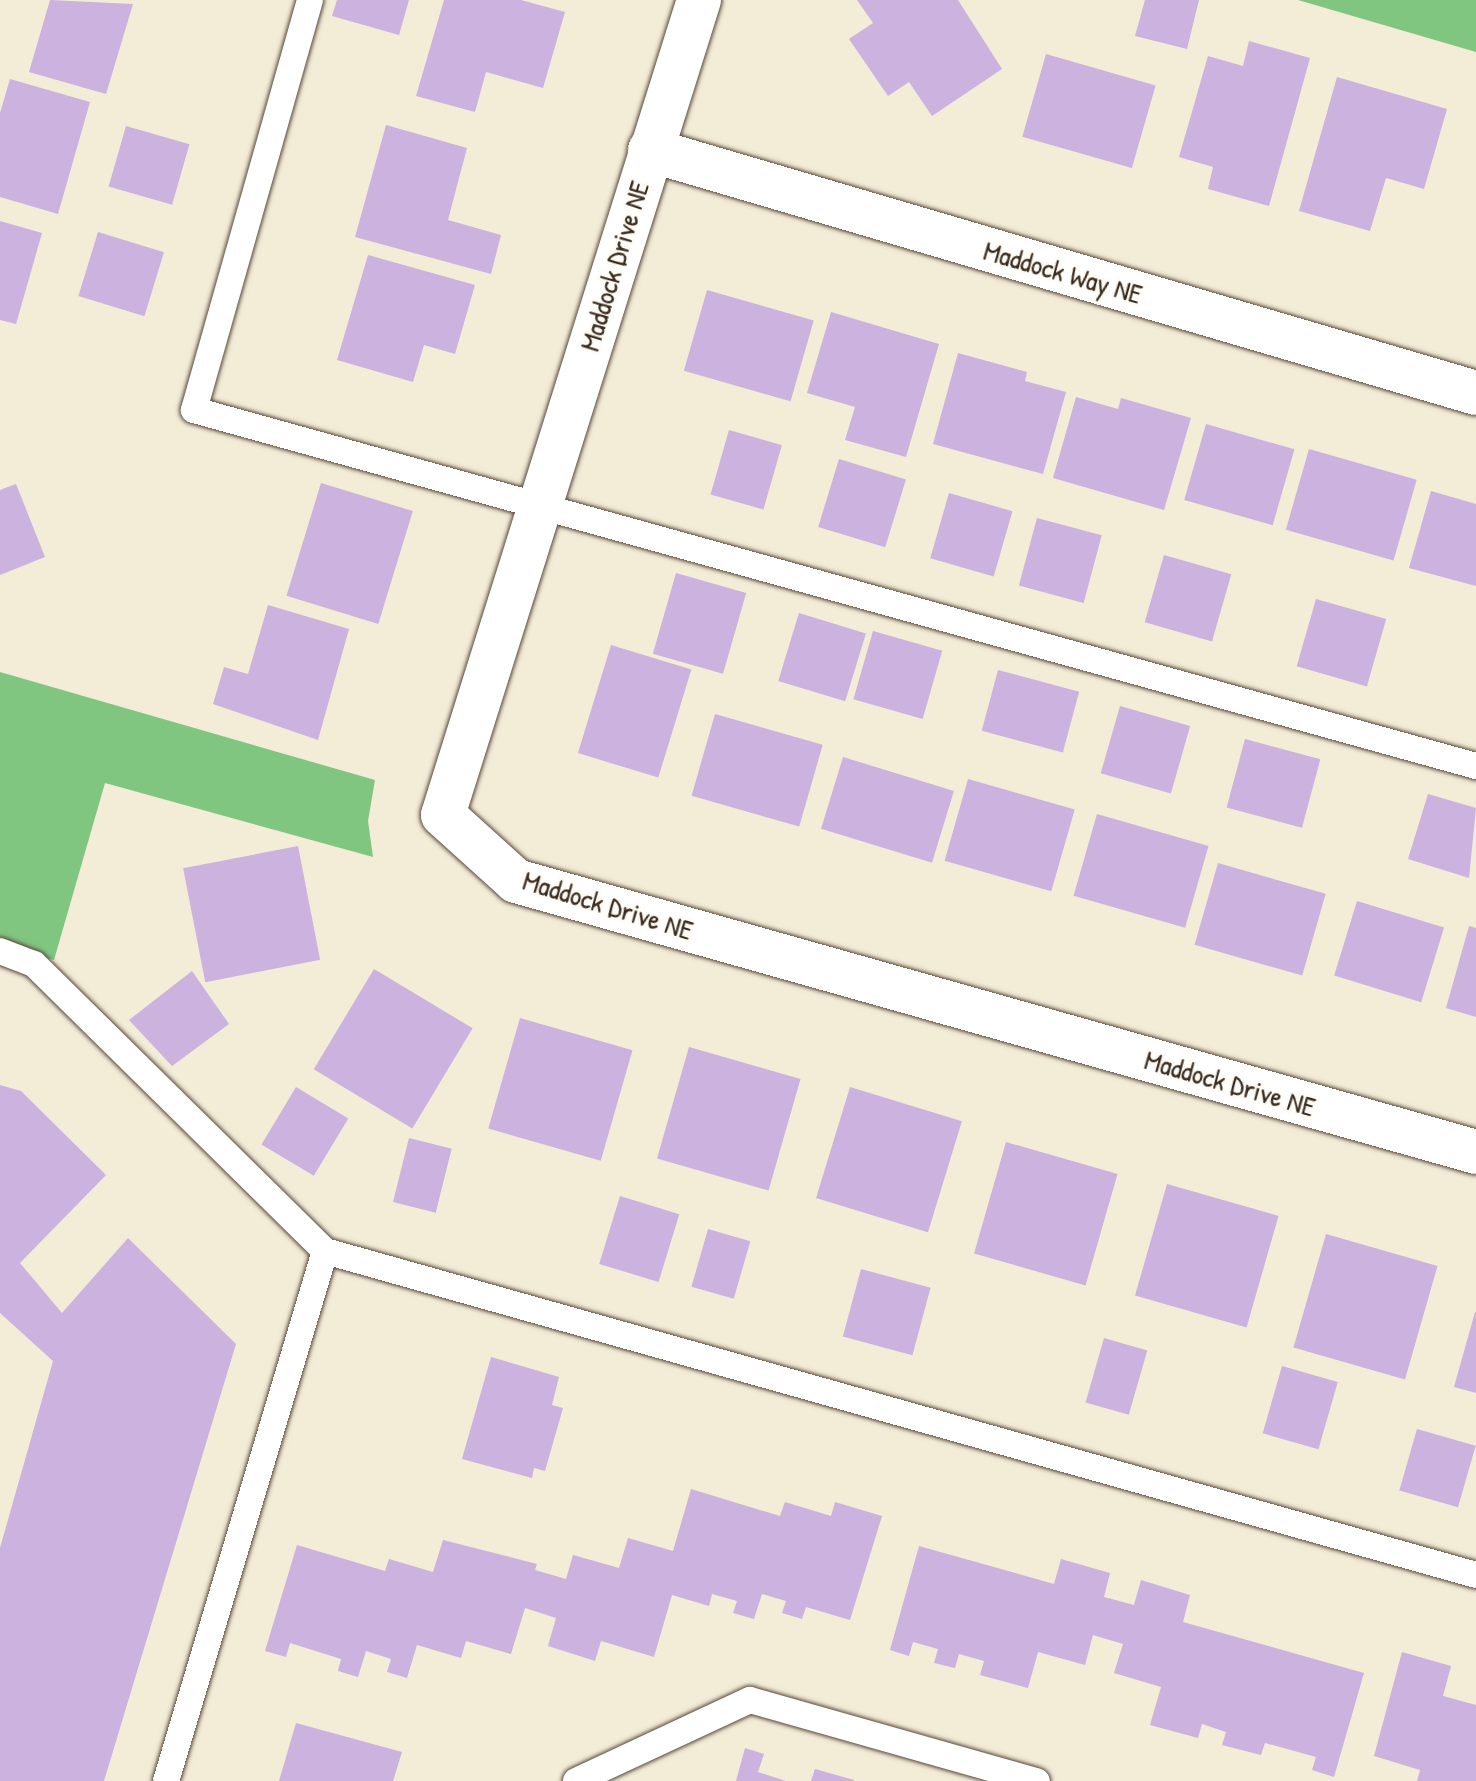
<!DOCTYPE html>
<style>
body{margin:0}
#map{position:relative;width:1476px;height:1781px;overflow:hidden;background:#f3ecd7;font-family:"Patrick Hand",sans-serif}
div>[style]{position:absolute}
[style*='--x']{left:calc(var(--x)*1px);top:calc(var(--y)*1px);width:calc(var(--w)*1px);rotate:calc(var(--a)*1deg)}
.green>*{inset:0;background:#80c681}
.building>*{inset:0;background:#cbb2df;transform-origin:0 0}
.roads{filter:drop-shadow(0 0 2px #57473a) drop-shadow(0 0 2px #57473a)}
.service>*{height:26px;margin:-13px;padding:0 13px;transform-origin:13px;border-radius:13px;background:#fff}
.minor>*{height:44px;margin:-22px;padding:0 22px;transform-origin:22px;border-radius:22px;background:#fff}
span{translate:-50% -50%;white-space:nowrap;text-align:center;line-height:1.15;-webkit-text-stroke:6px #fdfcf7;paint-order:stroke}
.street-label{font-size:28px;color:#3b2a1e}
</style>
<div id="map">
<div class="green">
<div style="clip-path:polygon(1298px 0,1476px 0,1476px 52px)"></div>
<div style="clip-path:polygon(0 672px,375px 780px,368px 821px,373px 857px,105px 783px,54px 960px,0 944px)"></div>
</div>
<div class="building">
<div style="clip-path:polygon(50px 0,133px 4px,106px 94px,29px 72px)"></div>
<div style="clip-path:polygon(337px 0,409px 0,399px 35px,332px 16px)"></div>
<div style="clip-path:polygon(444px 0,521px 0,565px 12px,543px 88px,486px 72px,475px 112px,416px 96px)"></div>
<div style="clip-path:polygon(857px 0,958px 0,1002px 69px,932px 116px,909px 82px,888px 96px,849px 39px,873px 23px)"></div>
<div style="clip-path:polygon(1145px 0,1199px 0,1187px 49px,1135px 36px)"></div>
<div style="clip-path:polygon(1249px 41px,1310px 58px,1269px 206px,1208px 189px,1213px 167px,1179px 157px,1208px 56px,1243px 66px)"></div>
<div style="left:1046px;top:54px;width:114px;height:86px;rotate:16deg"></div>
<div style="clip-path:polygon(1337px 77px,1447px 109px,1424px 189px,1386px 178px,1370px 231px,1299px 211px)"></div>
<div style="clip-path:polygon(10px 79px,90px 102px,58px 214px,0 197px,0 113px)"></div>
<div style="clip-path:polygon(386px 125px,467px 148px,448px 220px,501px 235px,491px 274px,355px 237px)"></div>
<div style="left:126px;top:126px;width:66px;height:63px;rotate:16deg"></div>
<div style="clip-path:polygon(0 221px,42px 233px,16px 324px,0 320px)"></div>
<div style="left:98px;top:232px;width:69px;height:67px;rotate:17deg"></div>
<div style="clip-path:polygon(368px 255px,475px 285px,455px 354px,424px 345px,413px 382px,337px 360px)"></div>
<div style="left:707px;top:290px;width:111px;height:84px;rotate:16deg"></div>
<div style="clip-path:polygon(831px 312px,939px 344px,906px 457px,845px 440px,855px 407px,807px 393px)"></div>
<div style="clip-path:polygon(958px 353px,1027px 372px,1025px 381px,1066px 392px,1043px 474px,933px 444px)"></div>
<div style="clip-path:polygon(1076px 397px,1118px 409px,1121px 398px,1191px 418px,1164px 510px,1053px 478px)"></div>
<div style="left:1206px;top:424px;width:92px;height:79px;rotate:16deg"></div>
<div style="left:729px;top:430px;width:55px;height:67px;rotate:16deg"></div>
<div style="left:1309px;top:449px;width:112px;height:84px;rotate:16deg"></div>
<div style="left:839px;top:459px;width:70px;height:71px;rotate:17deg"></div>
<div style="left:321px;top:483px;width:96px;height:118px;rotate:17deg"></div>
<div style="clip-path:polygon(16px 484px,45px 557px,0 575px,0 490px)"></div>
<div style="clip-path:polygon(1431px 491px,1476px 504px,1476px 586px,1409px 568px)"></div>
<div style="left:949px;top:493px;width:66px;height:68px;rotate:16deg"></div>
<div style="left:1037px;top:518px;width:67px;height:70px;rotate:15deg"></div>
<div style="left:1164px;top:555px;width:70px;height:70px;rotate:16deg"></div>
<div style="left:676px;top:573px;width:73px;height:84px;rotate:16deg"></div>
<div style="left:1316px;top:599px;width:73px;height:70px;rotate:16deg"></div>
<div style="clip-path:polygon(268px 605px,349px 629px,318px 740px,213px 704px,224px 667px,248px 674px)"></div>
<div style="left:799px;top:613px;width:70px;height:71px;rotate:17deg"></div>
<div style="left:873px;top:631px;width:72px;height:71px;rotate:16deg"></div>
<div style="left:611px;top:645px;width:84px;height:113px;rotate:17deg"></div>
<div style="left:998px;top:670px;width:84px;height:63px;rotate:15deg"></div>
<div style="left:1120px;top:706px;width:73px;height:70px;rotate:16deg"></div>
<div style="left:715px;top:714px;width:112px;height:85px;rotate:16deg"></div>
<div style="left:1245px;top:739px;width:78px;height:71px;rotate:15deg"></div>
<div style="left:843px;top:757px;width:116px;height:75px;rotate:17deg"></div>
<div style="left:968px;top:779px;width:111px;height:85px;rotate:16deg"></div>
<div style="clip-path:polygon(1428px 794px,1476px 808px,1469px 878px,1408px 859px)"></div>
<div style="left:1097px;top:814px;width:116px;height:85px;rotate:16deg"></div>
<div style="left:298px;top:846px;width:116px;height:117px;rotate:79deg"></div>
<div style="left:1218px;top:863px;width:112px;height:85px;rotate:16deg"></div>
<div style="left:1357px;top:901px;width:91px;height:78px;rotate:17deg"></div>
<div style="clip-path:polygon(1469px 926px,1476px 928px,1476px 1017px,1446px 1008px)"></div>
<div style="left:374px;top:969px;width:115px;height:117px;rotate:31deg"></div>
<div style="clip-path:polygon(192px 971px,229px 1024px,172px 1066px,129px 1020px)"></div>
<div style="left:520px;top:1018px;width:117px;height:115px;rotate:16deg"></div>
<div style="left:689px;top:1047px;width:116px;height:116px;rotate:16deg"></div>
<div style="clip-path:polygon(0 1085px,21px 1091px,106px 1175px,20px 1263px,62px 1313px,128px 1238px,236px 1344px,104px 1781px,0 1781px,0 1548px,53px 1361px,0 1313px)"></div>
<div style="left:296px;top:1087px;width:61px;height:67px;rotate:31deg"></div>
<div style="left:850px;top:1087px;width:117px;height:116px;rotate:17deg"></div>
<div style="left:409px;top:1138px;width:44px;height:66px;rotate:14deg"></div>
<div style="left:1006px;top:1142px;width:116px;height:116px;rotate:16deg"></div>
<div style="left:1167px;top:1184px;width:116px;height:116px;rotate:16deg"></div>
<div style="left:620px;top:1196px;width:62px;height:71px;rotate:17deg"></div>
<div style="left:708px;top:1229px;width:44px;height:60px;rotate:16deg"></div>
<div style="left:1326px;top:1234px;width:116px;height:118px;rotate:16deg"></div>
<div style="left:861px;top:1269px;width:72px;height:70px;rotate:15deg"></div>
<div style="clip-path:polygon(1475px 1312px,1476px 1313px,1476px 1393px,1454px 1387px)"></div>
<div style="left:1104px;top:1338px;width:45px;height:67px;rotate:16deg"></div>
<div style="clip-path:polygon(491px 1357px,559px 1377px,552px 1405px,563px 1408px,545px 1471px,534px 1468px,532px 1478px,462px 1459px)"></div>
<div style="left:1282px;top:1366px;width:58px;height:70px;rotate:16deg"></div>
<div style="left:1417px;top:1429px;width:61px;height:64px;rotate:16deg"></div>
<div style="clip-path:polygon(691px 1489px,780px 1516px,785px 1502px,831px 1516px,835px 1502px,882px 1516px,850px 1620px,806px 1607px,802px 1619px,782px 1613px,786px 1601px,762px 1594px,754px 1619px,733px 1613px,737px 1601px,712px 1594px,709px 1606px,672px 1595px,654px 1657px,601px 1641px,595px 1661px,548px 1646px,556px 1618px,525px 1608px,511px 1654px,466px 1641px,461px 1658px,417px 1645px,407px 1678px,387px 1672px,391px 1659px,366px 1651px,358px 1677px,338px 1671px,341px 1659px,290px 1643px,286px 1657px,265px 1651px,297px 1545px,385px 1571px,389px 1559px,433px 1572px,443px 1540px,537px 1564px,535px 1570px,566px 1579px,573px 1555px,619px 1568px,628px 1538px,673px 1551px)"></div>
<div style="clip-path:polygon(919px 1546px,1054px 1584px,1061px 1559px,1110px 1573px,1104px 1597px,1134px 1605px,1141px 1580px,1190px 1595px,1183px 1622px,1364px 1673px,1334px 1777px,1312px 1770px,1316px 1757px,1265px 1743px,1261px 1755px,1222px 1745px,1226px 1732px,1202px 1724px,1198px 1738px,1150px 1725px,1161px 1687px,1114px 1673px,1123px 1644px,1093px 1635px,1085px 1665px,1038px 1652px,1028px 1688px,980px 1675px,984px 1661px,959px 1654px,955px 1668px,934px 1663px,938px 1649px,913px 1642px,909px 1656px,890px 1650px)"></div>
<div style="clip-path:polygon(1402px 1652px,1451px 1666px,1443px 1696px,1476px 1705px,1476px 1781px,1417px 1781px,1420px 1770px,1374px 1756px)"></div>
<div style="clip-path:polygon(296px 1723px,402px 1752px,393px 1781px,279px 1781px)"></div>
<div style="clip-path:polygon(745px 1748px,764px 1754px,758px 1772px,786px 1781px,736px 1781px)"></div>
<div style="clip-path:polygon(815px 1769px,854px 1780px,854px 1781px,811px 1781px)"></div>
</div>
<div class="roads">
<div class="service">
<div style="--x:310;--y:0;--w:426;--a:105.8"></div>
<div style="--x:194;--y:410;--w:1331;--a:15.52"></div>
<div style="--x:0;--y:951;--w:36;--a:21"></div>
<div style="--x:34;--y:964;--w:409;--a:44.6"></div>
<div style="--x:166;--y:1781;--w:553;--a:-73.3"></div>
<div style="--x:325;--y:1251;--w:1196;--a:15.72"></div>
<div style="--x:576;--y:1781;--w:192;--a:-25"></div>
<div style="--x:750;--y:1700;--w:298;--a:15.8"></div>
</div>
<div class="minor">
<div style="--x:699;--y:0;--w:854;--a:107.44"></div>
<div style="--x:443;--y:815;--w:98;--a:42.1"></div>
<div style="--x:516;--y:881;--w:998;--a:15.76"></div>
<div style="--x:650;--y:150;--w:861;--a:16.39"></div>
</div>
</div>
<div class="street-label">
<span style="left:614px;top:266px;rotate:-73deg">Maddock Drive NE</span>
<span style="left:1063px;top:272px;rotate:16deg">Maddock Way NE</span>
<span style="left:608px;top:905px;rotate:17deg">Maddock Drive NE</span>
<span style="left:1230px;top:1083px;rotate:16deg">Maddock Drive NE</span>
</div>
</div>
